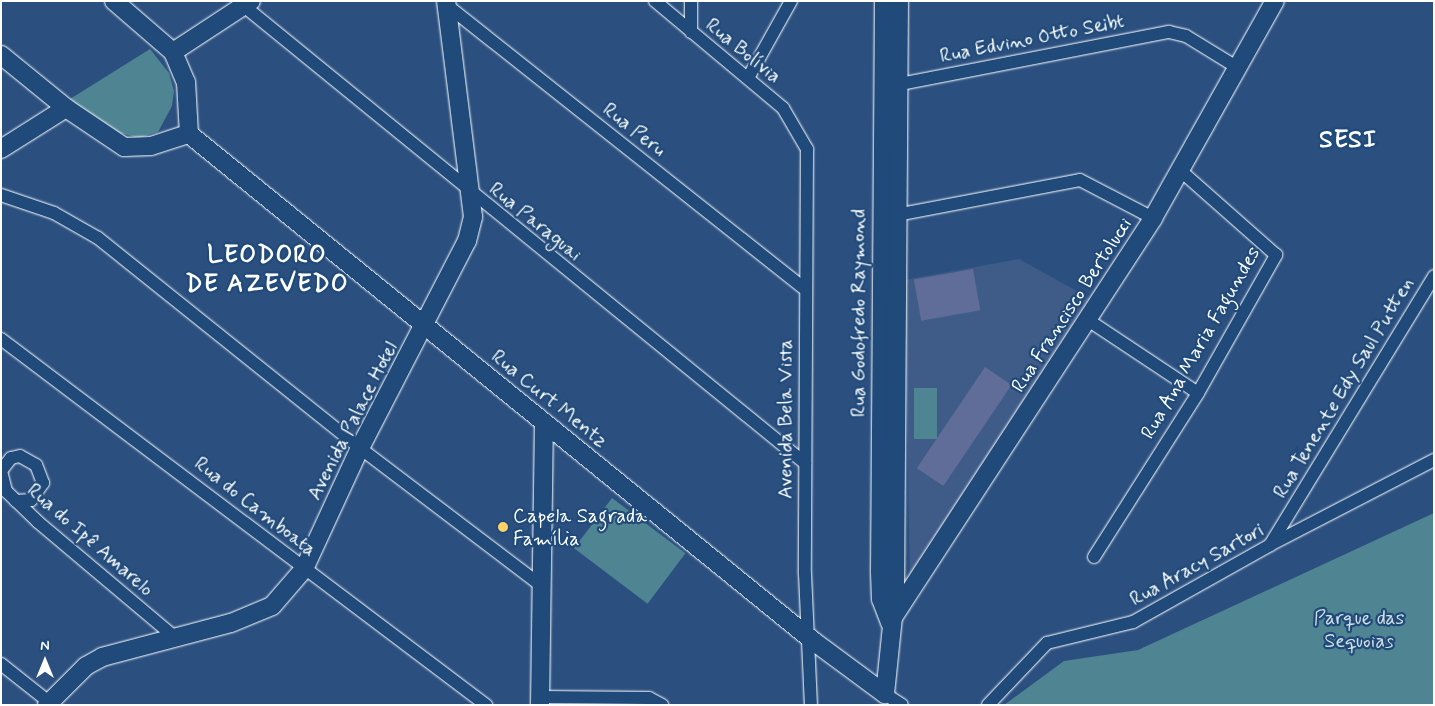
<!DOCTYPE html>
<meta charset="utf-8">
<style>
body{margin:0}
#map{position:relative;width:1435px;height:706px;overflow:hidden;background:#2b5080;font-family:Mynerve,sans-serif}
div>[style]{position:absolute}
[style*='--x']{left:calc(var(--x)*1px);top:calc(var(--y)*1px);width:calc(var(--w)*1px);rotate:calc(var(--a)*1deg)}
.built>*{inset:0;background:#3f5c89}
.green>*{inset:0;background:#4f8492;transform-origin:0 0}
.building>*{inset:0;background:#606d98;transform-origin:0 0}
.roads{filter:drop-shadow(0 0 1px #fff) drop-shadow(0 0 1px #fff)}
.street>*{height:12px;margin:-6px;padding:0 6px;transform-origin:6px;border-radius:6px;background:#1f4a7a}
.secondary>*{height:18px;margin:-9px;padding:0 9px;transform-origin:9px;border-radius:9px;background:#1f4a7a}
.dots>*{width:14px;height:14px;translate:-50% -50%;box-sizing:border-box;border:2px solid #1f4a7a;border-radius:50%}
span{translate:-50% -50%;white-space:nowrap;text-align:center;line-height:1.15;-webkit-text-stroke:4.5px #1f4a7a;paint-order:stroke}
.street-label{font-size:20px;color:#fff}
.poi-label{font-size:20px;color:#fff}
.left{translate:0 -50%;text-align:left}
.park-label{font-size:20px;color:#d3e0e4}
.district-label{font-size:25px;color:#fff;font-weight:700;letter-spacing:1px}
.frame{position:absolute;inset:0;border:2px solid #fff;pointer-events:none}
.north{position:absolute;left:20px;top:636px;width:50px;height:50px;-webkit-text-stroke:4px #1f4a7a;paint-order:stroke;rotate:0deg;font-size:14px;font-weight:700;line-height:20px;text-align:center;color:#fff}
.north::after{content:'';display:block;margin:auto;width:18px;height:22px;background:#fff;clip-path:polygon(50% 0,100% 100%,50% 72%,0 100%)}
</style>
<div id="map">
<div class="built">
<div style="clip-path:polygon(1019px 259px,1091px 299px,910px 577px,904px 280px)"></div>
</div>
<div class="green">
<div style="clip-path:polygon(150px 49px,169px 73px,174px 91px,172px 106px,158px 132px,139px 138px,120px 133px,70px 99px)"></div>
<div style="left:914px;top:388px;width:23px;height:51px"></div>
<div style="left:612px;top:498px;width:92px;height:63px;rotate:37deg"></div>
<div style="clip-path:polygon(1434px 513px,1434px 705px,1004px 705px,1064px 661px,1138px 650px)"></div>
</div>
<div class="building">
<div style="left:973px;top:269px;width:42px;height:60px;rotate:80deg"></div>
<div style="left:985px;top:367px;width:32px;height:122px;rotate:34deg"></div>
</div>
<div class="roads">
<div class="street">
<div style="--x:655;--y:1;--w:167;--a:39.9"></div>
<div style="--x:783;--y:108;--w:48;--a:59.7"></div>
<div style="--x:807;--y:149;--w:425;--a:90.3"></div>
<div style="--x:805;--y:574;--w:131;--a:87.4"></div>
<div style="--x:444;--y:3;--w:458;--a:38.4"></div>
<div style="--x:244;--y:6;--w:724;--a:39.17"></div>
<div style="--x:691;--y:32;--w:31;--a:-90"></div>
<div style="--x:748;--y:78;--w:88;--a:-60.8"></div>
<div style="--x:890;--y:86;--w:284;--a:-11"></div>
<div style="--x:1169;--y:32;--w:17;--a:13"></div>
<div style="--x:1186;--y:36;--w:61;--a:31.6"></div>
<div style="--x:1;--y:195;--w:56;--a:18.8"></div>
<div style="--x:54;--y:213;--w:51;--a:29.6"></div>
<div style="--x:98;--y:238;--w:336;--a:38.7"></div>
<div style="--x:360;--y:448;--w:228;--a:37.2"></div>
<div style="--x:891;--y:216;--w:192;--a:-10.8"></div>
<div style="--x:1080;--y:180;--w:82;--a:27.5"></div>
<div style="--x:1088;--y:320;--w:132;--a:33.6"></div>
<div style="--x:1;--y:339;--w:608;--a:37.04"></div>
<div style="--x:16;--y:501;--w:15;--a:-4"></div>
<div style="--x:31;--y:500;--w:21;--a:-55"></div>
<div style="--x:43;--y:483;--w:19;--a:-111"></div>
<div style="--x:36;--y:465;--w:18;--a:-151"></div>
<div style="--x:20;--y:456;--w:9;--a:167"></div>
<div style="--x:11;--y:458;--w:16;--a:128"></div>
<div style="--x:1;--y:471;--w:21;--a:76"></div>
<div style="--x:6;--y:491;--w:45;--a:44.1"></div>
<div style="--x:38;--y:522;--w:175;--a:40.1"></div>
<div style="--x:1270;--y:545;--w:315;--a:-58.6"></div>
<div style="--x:1094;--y:557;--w:194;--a:-57.6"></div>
<div style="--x:1198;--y:393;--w:159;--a:-60.5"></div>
<div style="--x:1276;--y:255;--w:128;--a:-138.5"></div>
<div style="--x:1;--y:664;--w:61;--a:38.4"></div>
<div style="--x:885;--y:694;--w:20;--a:33"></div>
<div style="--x:540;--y:697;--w:109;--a:0.5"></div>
<div style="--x:649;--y:698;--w:15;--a:28"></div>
<div style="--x:988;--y:705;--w:86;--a:-46.4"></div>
<div style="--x:1047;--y:643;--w:89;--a:-13.7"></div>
<div style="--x:1133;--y:622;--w:157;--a:-29.3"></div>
<div style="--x:1270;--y:545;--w:185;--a:-27.4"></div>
</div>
<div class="secondary">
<div style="--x:114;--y:1;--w:78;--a:40.8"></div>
<div style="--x:173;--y:52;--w:33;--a:67"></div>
<div style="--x:186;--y:82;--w:52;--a:86.7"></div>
<div style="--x:884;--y:1;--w:571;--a:90.4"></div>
<div style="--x:880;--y:572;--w:27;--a:88"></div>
<div style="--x:881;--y:599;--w:25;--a:69"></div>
<div style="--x:173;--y:52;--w:93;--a:-33.2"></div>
<div style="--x:1;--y:55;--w:84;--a:39.2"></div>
<div style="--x:66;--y:108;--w:70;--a:33.9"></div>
<div style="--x:124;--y:147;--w:27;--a:-2"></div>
<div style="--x:151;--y:146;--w:40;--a:-18"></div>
<div style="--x:189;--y:134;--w:803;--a:39.08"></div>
<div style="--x:812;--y:640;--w:91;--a:36.5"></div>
<div style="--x:1;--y:149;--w:77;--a:-32.2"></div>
<div style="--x:890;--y:622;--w:482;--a:-56.9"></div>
<div style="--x:1153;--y:218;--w:249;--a:-60.7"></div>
<div style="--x:885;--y:694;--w:97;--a:-84.1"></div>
<div style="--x:895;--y:598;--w:597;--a:-89.62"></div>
<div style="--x:47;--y:705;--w:55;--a:-45"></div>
<div style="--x:86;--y:666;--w:18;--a:-29"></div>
<div style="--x:102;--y:657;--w:133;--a:-14.8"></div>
<div style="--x:231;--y:623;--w:44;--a:-22.5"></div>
<div style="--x:272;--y:606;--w:49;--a:-49.1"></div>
<div style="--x:304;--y:569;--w:133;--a:-65.2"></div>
<div style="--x:360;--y:448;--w:233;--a:-62.7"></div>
<div style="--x:467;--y:241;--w:25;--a:-76"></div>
<div style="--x:473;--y:217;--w:218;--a:-97.1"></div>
<div style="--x:540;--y:705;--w:282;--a:-89.2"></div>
</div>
</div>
<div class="dots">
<div style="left:503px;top:527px;background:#ffd166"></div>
</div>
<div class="street-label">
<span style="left:1032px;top:39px;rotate:-11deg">Rua Edvino Otto Seibt</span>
<span style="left:743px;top:51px;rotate:39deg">Rua Bolívia</span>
<span style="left:634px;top:130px;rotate:38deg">Rua Peru</span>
<span style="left:535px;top:222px;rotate:39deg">Rua Paraguai</span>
<span style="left:1072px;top:305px;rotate:-57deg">Rua Francisco Bertolucci</span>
<span style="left:859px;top:313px;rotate:-90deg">Rua Godofredo Raymond</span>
<span style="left:1201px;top:343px;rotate:-60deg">Rua Ana Maria Fagundes</span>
<span style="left:1344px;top:388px;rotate:-59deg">Rua Tenente Edy Saul Putten</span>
<span style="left:549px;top:399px;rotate:39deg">Rua Curt Mentz</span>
<span style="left:786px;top:419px;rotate:-90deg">Avenida Bela Vista</span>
<span style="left:353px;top:421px;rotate:-63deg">Avenida Palace Hotel</span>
<span style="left:255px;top:507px;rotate:38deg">Rua do Camboata</span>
<span style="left:90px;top:540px;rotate:41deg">Rua do Ipê Amarelo</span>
<span style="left:1197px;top:565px;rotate:-29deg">Rua Aracy Sartori</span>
</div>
<div class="poi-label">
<span class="left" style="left:513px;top:528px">Capela Sagrada<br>Família</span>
</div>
<div class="park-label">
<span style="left:1359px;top:630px">Parque das<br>Sequoias</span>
</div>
<div class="district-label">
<span style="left:1348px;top:141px">SESI</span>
<span style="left:267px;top:271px">LEODORO<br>DE AZEVEDO</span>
</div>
<div class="frame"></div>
<div class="north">N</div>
</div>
